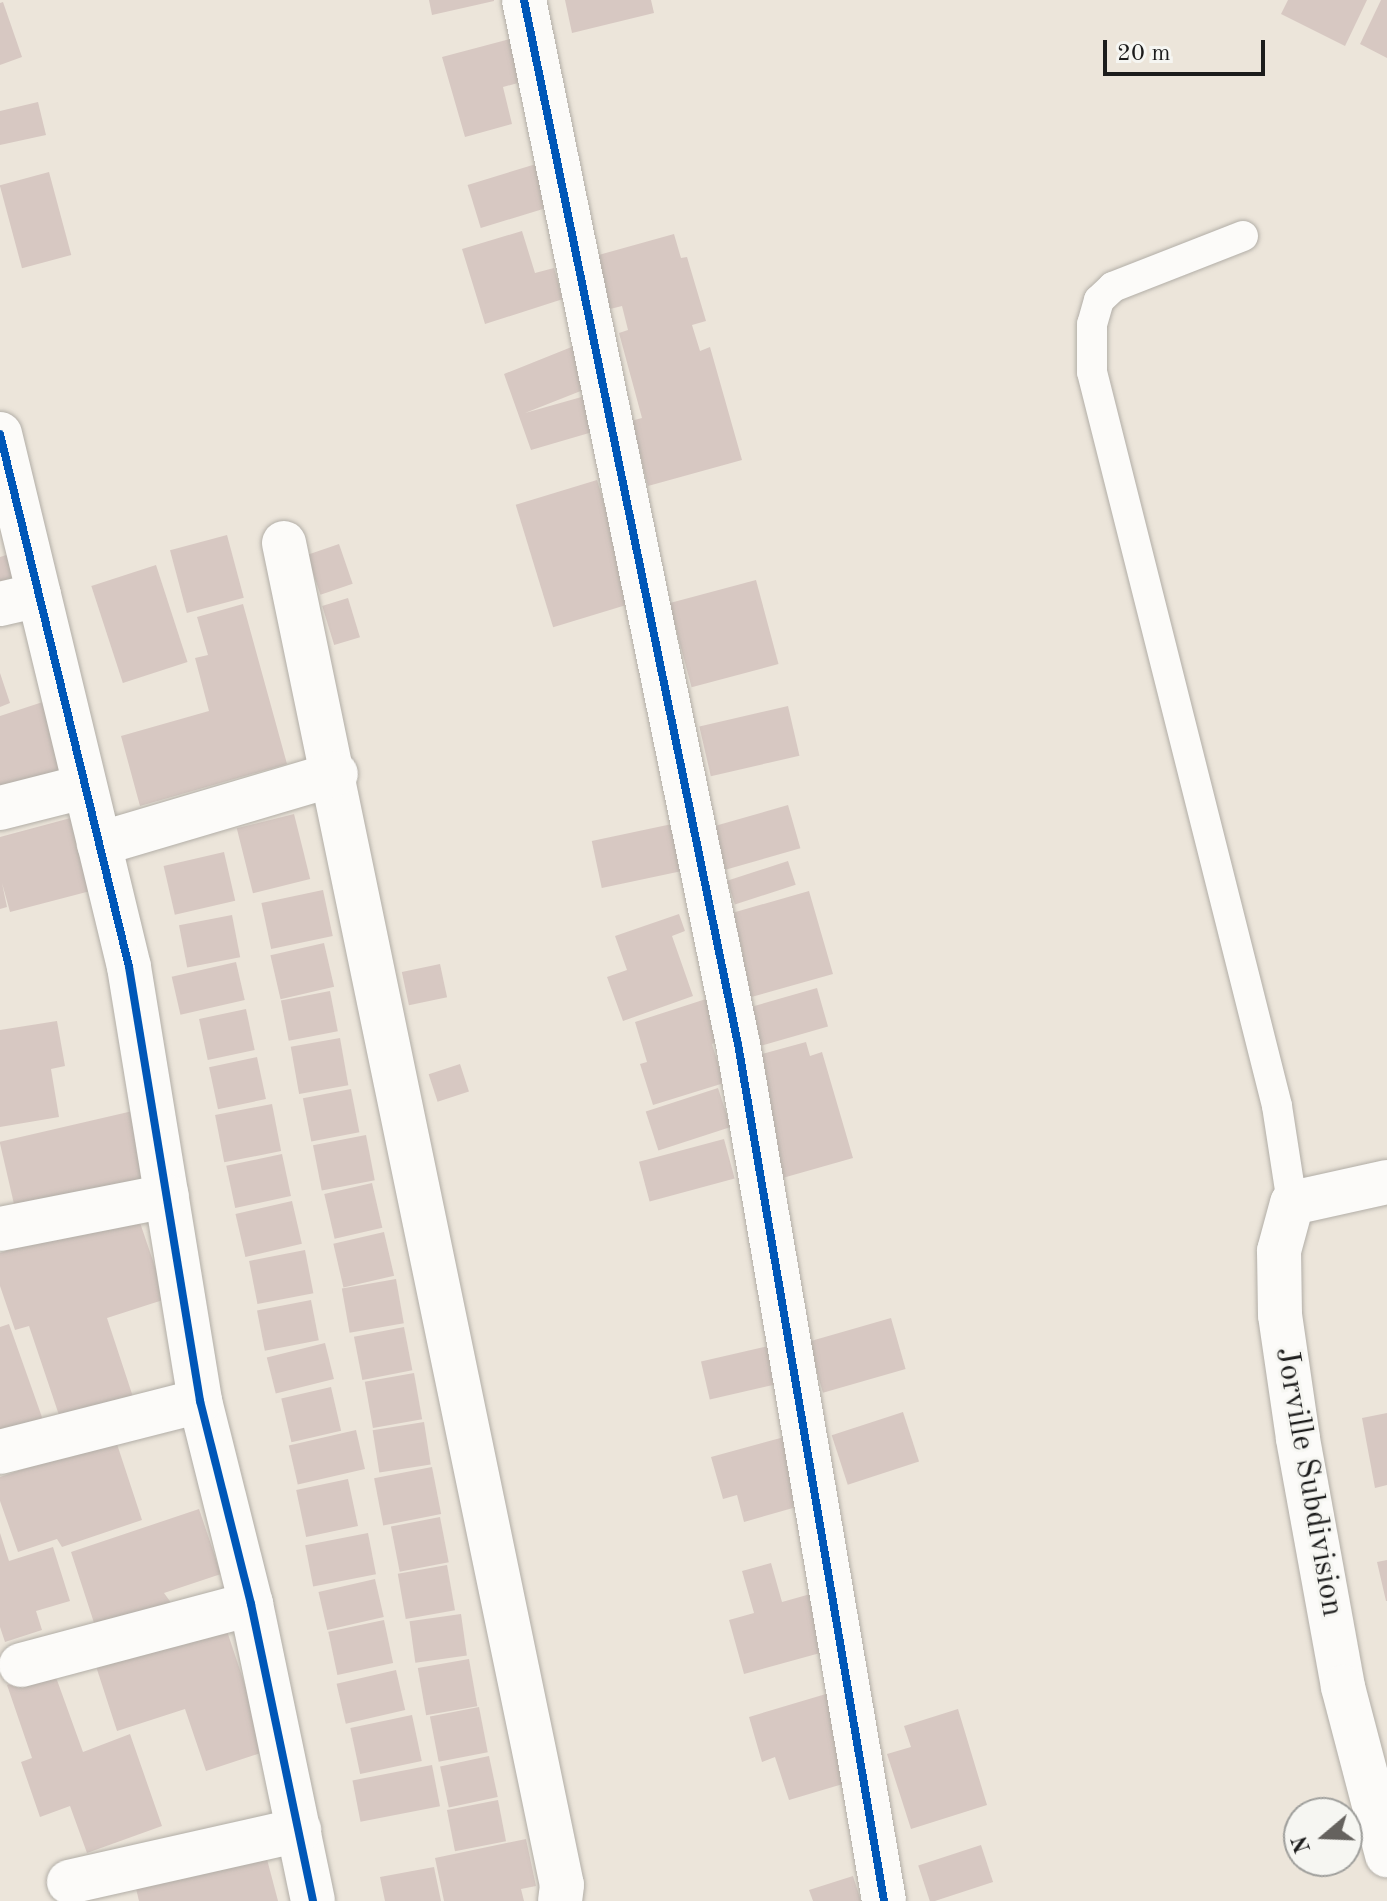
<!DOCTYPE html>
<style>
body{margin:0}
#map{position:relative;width:1387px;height:1901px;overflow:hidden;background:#ece5da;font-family:"Old Standard TT",serif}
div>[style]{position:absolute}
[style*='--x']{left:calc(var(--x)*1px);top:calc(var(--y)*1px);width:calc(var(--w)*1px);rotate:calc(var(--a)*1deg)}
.building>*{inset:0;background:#d7c8c2;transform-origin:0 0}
.roads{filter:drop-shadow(0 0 2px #b2aea7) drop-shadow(0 0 2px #b2aea7)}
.lane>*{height:30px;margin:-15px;padding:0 15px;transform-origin:15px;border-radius:15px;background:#fcfbf9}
.street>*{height:44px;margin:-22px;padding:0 22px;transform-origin:22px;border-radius:22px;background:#fcfbf9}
.cycleway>*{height:8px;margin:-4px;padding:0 4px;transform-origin:4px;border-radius:4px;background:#0057b8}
span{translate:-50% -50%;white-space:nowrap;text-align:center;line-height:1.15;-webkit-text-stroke:6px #f6f6f2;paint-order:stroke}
.street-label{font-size:32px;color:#1c1c1c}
.north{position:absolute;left:1283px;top:1797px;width:80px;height:80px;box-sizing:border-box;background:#f6f6f2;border:2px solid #9f9f9c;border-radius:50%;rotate:251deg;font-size:22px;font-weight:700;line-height:32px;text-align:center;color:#1c1c1c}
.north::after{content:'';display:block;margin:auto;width:28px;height:36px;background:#65625e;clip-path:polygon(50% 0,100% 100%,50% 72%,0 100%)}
.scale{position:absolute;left:1103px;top:40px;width:162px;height:36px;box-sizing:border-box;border:4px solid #1c1c1c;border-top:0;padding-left:10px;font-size:24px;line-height:28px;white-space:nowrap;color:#1c1c1c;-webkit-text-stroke:6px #f6f6f2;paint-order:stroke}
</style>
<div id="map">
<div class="building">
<div style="clip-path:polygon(429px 0,494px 0,494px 1px,432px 15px)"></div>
<div style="clip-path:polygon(565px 0,651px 0,654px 13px,572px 33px)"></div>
<div style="clip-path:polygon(1288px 0,1367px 0,1345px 46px,1281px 14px)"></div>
<div style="clip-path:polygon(1381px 0,1387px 0,1387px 58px,1360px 44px)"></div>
<div style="clip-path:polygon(3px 2px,22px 57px,0 65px,0 3px)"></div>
<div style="clip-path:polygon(525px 35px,536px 78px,503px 87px,512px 124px,465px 137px,442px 57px)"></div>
<div style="clip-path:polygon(38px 102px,46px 135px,0 145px,0 111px)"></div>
<div style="left:546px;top:161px;width:45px;height:82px;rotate:73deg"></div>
<div style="left:49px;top:172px;width:86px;height:51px;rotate:75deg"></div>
<div style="clip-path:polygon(522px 231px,535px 273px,554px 268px,563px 299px,485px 324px,462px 249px)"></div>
<div style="clip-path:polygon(674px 234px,681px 258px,687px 257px,706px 321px,692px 325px,700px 351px,710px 347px,742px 460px,648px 486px,631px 421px,642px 418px,619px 333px,628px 330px,622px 306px,610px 309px,595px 256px)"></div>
<div style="clip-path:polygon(584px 342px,601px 383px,525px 413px,585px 396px,596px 431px,531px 450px,504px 374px)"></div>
<div style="left:597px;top:480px;width:128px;height:85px;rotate:73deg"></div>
<div style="left:227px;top:535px;width:65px;height:59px;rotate:75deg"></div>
<div style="left:339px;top:544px;width:42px;height:34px;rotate:71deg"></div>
<div style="clip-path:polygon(19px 551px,29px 582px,0 592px,0 557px)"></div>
<div style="left:156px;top:565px;width:102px;height:68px;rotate:72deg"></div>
<div style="left:756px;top:580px;width:87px;height:90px;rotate:75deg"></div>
<div style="left:348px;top:598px;width:41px;height:27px;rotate:73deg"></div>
<div style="clip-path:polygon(243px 604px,287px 764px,140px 806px,121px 736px,209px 711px,195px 658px,208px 655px,197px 617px)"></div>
<div style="clip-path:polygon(0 673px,10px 703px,0 707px)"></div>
<div style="clip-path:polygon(52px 699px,76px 773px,0 799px,0 716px)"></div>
<div style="left:788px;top:706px;width:51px;height:91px;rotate:77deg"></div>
<div style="left:788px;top:805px;width:45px;height:78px;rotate:74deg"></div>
<div style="left:294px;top:814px;width:67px;height:59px;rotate:76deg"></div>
<div style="clip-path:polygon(78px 816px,98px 889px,10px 912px,2px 883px,7px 907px,0 909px,0 837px)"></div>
<div style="left:672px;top:824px;width:48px;height:82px;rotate:78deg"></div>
<div style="left:224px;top:852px;width:50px;height:62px;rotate:77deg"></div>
<div style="left:788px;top:861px;width:25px;height:64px;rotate:72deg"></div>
<div style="left:323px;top:890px;width:47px;height:63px;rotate:78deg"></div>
<div style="clip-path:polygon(809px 891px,833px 974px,744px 999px,732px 957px,743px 954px,732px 913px)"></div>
<div style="clip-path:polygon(679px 914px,685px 931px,672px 936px,693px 996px,623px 1021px,607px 977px,627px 970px,615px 936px)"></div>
<div style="left:232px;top:915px;width:43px;height:54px;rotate:79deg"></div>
<div style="left:324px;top:943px;width:45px;height:55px;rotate:77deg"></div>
<div style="left:236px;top:962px;width:39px;height:66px;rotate:77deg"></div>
<div style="left:440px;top:964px;width:34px;height:39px;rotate:78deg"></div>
<div style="left:817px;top:988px;width:40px;height:74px;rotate:74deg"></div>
<div style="left:330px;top:991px;width:41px;height:50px;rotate:79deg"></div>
<div style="clip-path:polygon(706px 999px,720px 1041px,712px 1044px,724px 1083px,653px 1105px,640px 1064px,647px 1062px,635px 1022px)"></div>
<div style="left:246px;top:1009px;width:42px;height:48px;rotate:78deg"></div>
<div style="clip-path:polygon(57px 1021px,65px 1066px,51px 1069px,59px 1117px,0 1127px,0 1030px)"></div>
<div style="left:340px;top:1038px;width:48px;height:50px;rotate:80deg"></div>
<div style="clip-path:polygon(806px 1042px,810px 1056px,822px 1052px,853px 1158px,779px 1179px,755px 1056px)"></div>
<div style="left:257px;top:1057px;width:43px;height:49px;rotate:78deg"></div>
<div style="left:460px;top:1064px;width:29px;height:33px;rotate:72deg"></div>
<div style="left:718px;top:1088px;width:41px;height:76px;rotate:72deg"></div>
<div style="left:351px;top:1089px;width:44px;height:49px;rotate:79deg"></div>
<div style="left:272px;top:1104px;width:48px;height:58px;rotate:79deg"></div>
<div style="left:137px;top:1110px;width:79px;height:141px;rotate:77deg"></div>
<div style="left:366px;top:1135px;width:46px;height:54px;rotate:79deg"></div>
<div style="left:724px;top:1139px;width:41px;height:88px;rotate:75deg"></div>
<div style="left:282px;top:1154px;width:43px;height:57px;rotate:78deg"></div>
<div style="left:372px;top:1183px;width:46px;height:49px;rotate:77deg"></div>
<div style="left:292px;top:1201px;width:44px;height:58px;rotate:77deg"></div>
<div style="clip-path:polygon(135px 1208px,166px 1299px,107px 1318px,135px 1403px,63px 1427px,29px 1326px,15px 1330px,0 1286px,0 1253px)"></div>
<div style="left:384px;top:1232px;width:45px;height:52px;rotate:77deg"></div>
<div style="left:305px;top:1250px;width:44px;height:57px;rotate:79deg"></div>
<div style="left:396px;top:1279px;width:45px;height:55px;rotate:80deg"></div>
<div style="left:311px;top:1300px;width:41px;height:55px;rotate:79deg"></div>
<div style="left:891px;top:1318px;width:53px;height:86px;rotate:74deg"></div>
<div style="clip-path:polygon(9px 1324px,43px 1420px,0 1435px,0 1327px)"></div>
<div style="left:404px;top:1327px;width:44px;height:51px;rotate:79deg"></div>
<div style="left:325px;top:1343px;width:37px;height:60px;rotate:76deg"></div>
<div style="left:777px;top:1344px;width:39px;height:78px;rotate:77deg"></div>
<div style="left:414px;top:1373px;width:47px;height:50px;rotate:80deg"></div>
<div style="left:331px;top:1387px;width:45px;height:51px;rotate:77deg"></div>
<div style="left:903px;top:1412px;width:52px;height:75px;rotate:72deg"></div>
<div style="clip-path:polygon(1387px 1413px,1387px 1485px,1375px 1488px,1362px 1418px)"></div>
<div style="left:424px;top:1422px;width:43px;height:52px;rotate:81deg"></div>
<div style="left:356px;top:1430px;width:40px;height:69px;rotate:77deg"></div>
<div style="clip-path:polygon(799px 1433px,800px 1506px,744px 1522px,737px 1495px,723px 1499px,711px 1457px)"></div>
<div style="clip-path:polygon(115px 1438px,142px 1520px,62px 1547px,57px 1539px,18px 1552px,0 1501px,0 1477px)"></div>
<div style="left:432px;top:1467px;width:48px;height:59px;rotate:79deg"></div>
<div style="left:348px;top:1479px;width:48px;height:53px;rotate:78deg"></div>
<div style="clip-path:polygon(199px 1509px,221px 1574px,164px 1593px,172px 1604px,96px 1629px,71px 1552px)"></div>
<div style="left:440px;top:1517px;width:46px;height:50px;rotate:79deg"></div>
<div style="clip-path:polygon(0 1533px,9px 1561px,53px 1547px,70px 1601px,36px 1611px,42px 1630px,5px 1642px,0 1627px)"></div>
<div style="left:368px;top:1533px;width:42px;height:64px;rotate:79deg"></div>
<div style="clip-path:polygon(1387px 1560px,1387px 1601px,1386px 1601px,1377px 1562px)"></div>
<div style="clip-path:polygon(771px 1563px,782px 1602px,814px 1593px,831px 1650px,744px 1674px,729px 1620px,754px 1613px,742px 1571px)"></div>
<div style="left:447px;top:1565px;width:46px;height:50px;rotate:80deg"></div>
<div style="left:375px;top:1579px;width:39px;height:58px;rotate:77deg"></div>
<div style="clip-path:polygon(221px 1613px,267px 1751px,206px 1771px,185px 1709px,117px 1731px,93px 1657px)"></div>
<div style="left:461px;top:1614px;width:42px;height:52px;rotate:82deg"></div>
<div style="left:384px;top:1620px;width:44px;height:57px;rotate:78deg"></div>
<div style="left:469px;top:1659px;width:48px;height:52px;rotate:80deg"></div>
<div style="clip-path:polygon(53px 1669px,83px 1752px,130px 1734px,162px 1826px,87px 1853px,70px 1806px,40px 1817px,21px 1762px,32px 1758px,7px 1685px)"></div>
<div style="left:396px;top:1670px;width:41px;height:61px;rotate:77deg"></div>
<div style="clip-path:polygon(836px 1691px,863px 1778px,789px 1800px,775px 1757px,762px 1762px,749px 1717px)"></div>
<div style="left:479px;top:1707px;width:46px;height:50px;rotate:79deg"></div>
<div style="clip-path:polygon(958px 1709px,987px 1805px,911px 1829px,887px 1754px,911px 1747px,904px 1726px)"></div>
<div style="left:412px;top:1715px;width:47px;height:63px;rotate:78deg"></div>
<div style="left:489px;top:1756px;width:42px;height:50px;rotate:78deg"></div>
<div style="left:432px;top:1765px;width:42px;height:81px;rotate:79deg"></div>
<div style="left:498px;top:1800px;width:42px;height:52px;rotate:79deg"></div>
<div style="clip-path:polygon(526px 1839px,536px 1886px,521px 1889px,524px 1901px,444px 1901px,435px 1858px)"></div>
<div style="clip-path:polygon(263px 1844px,278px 1901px,139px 1901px,133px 1876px)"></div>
<div style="left:981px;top:1845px;width:39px;height:66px;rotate:72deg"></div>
<div style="clip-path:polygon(434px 1867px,441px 1901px,385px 1901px,380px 1877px)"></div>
<div style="clip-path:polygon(853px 1876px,861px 1901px,813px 1901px,809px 1890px)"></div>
</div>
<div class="roads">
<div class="lane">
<div style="--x:1243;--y:236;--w:140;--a:158.6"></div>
<div style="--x:1113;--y:287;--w:19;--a:137"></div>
<div style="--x:1099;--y:300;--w:25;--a:106"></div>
<div style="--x:1092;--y:324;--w:48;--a:90"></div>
<div style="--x:1092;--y:372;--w:757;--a:75.85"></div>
<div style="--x:1277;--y:1106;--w:98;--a:81.2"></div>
</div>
<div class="street">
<div style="--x:524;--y:0;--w:1066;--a:78.42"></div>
<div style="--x:738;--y:1044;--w:869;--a:80.33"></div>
<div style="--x:0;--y:434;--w:548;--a:76.39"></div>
<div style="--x:129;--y:967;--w:440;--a:80.7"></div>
<div style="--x:200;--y:1401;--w:209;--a:75.9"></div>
<div style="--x:251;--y:1604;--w:303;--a:78.2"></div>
<div style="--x:284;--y:543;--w:1370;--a:78.3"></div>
<div style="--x:562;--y:1885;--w:16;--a:97"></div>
<div style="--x:0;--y:604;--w:40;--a:-13"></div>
<div style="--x:0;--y:808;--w:86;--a:-14.2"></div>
<div style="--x:99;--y:844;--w:247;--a:-16.5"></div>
<div style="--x:1387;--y:1182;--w:97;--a:167.5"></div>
<div style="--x:1292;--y:1203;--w:50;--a:105.2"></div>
<div style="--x:1279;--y:1251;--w:64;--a:89.1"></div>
<div style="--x:1280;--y:1315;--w:125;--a:81.7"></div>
<div style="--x:1298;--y:1439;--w:252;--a:79.7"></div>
<div style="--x:1343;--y:1687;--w:174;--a:75.3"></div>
<div style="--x:0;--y:1229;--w:170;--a:-11.2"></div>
<div style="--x:0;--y:1452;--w:206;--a:-14.3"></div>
<div style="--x:21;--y:1665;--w:238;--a:-14.9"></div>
<div style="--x:69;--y:1882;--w:236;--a:-12.7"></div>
</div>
</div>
<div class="cycleway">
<div style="--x:524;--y:0;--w:1066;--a:78.42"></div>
<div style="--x:738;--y:1044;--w:869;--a:80.33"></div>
<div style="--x:0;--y:434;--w:548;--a:76.39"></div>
<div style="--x:129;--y:967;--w:440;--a:80.7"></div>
<div style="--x:200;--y:1401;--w:209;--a:75.9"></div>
<div style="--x:251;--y:1604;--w:303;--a:78.2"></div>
</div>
<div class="street-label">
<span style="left:1308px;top:1482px;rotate:80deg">Jorville Subdivision</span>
</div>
<div class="north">N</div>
<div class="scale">20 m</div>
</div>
